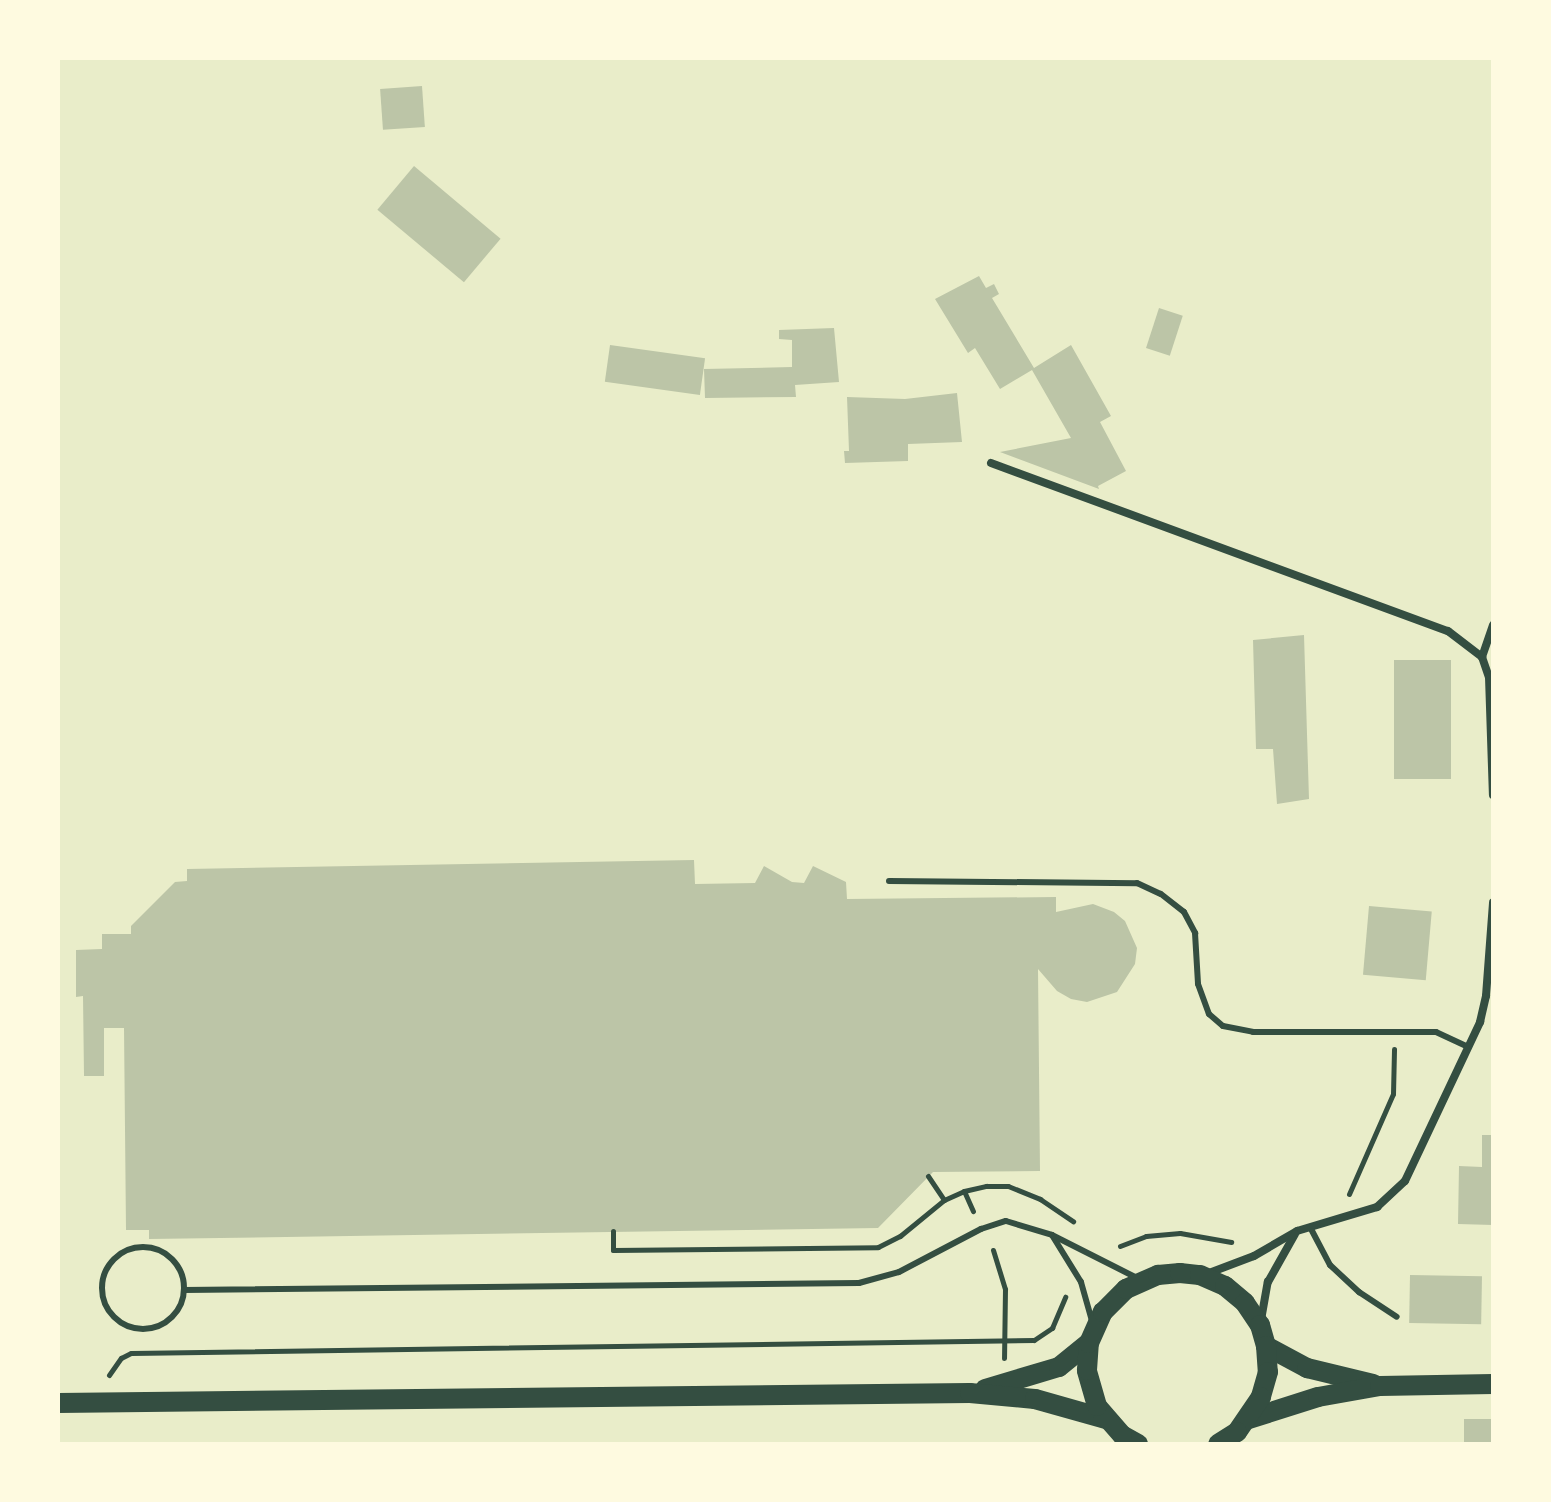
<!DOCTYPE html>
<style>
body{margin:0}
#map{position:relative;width:1551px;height:1502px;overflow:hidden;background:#e9edc9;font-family:Helvetica,sans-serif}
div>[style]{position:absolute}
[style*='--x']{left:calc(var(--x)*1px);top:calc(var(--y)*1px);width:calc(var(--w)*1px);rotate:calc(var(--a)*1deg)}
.building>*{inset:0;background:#bcc5a7;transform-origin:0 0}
.path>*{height:5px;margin:-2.5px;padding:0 2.5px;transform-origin:2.5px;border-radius:2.5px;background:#344e41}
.service>*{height:6px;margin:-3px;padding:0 3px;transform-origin:3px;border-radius:3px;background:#344e41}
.service>.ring{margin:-3px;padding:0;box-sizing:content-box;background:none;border:6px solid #344e41;border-radius:50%}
.minor>*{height:8px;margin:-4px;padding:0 4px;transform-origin:4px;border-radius:4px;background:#344e41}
.primary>*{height:20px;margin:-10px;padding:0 10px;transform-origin:10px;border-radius:10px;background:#344e41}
span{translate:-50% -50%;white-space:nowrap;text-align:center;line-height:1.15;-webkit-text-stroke:7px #fefae0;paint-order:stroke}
.frame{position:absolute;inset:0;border:60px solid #fefae0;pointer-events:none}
</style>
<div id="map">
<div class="building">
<div style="left:422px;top:86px;width:41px;height:42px;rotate:86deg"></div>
<div style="left:414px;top:166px;width:113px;height:57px;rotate:40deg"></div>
<div style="clip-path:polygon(979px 276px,986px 288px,994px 284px,999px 294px,992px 298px,1034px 368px,1071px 345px,1111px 416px,1100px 422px,1126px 471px,1098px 486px,1099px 489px,1000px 452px,1071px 438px,1032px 370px,1000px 389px,975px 348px,968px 353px,935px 299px)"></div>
<div style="left:1159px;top:308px;width:25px;height:42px;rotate:18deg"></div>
<div style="clip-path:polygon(834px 328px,839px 382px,795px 385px,796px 397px,705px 398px,704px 369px,792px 367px,792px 340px,779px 339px,779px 330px)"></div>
<div style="left:610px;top:345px;width:96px;height:37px;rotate:8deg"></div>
<div style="clip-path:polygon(957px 393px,962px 442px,908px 444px,908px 461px,845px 463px,844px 451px,849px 451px,847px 397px,905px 399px)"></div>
<div style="clip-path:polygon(1304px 635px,1309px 799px,1277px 804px,1273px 749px,1256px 749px,1253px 640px)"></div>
<div style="left:1394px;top:660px;width:57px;height:119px"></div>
<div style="clip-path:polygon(694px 860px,695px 884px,755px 883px,764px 866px,792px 882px,804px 883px,813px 866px,846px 882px,847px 899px,1056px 897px,1056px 912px,1093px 904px,1114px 912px,1125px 921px,1137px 948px,1135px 964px,1117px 992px,1087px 1002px,1071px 999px,1057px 991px,1038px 969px,1040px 1171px,933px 1172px,878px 1228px,149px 1239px,149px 1230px,126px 1230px,124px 1028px,104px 1028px,104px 1076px,84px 1076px,83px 996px,76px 997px,76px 950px,102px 949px,102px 934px,131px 934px,131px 926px,175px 882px,187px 881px,187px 869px)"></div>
<div style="left:1369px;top:906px;width:63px;height:69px;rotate:5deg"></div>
<div style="clip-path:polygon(1482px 1135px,1493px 1135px,1493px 1225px,1458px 1224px,1459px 1166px,1482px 1167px)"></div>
<div style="left:1410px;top:1275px;width:72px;height:48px;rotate:1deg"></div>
<div style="left:1464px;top:1419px;width:29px;height:25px"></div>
</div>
<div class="path">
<div style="--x:928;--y:1176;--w:29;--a:56"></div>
<div style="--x:944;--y:1200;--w:22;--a:-24"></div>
<div style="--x:964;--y:1191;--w:22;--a:66"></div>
<div style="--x:964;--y:1191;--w:23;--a:-13"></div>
<div style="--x:986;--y:1186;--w:22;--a:0"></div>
<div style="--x:1008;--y:1186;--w:35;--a:22"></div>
<div style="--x:1040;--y:1199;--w:40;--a:34"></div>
<div style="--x:1349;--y:1194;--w:109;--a:-66.3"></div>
<div style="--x:1393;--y:1094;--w:45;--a:-88.7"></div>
<div style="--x:613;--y:1231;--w:19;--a:90"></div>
<div style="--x:613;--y:1250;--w:265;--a:-0.6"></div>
<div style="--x:878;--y:1247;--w:25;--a:-27"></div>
<div style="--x:900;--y:1236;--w:57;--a:-39.3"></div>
<div style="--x:1120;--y:1246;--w:28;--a:-21"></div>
<div style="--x:1146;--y:1236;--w:34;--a:-5"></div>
<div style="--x:1180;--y:1233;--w:52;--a:10"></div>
<div style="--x:993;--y:1250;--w:41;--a:72.9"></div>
<div style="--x:1005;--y:1289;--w:69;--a:90.8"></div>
<div style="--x:109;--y:1375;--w:21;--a:-55"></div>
<div style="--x:121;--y:1358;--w:11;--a:-27"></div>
<div style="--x:131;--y:1353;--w:903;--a:-0.82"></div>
<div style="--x:1034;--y:1340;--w:22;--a:-34"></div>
<div style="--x:1052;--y:1328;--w:34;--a:-67"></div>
</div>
<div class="service">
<div style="--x:889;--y:881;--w:248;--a:0.5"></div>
<div style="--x:1137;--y:883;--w:26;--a:25"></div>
<div style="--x:1161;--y:894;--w:29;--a:38"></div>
<div style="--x:1184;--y:912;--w:24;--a:62"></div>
<div style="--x:1195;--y:933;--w:51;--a:86.6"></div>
<div style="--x:1198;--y:984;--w:32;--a:70"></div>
<div style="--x:1209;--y:1014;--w:18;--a:41"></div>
<div style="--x:1223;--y:1026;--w:31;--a:11"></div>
<div style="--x:1253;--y:1032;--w:183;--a:0"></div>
<div style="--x:1436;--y:1032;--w:35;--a:25"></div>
<div style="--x:1310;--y:1227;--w:43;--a:62.2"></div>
<div style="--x:1330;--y:1265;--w:40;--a:43"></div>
<div style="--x:1359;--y:1292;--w:45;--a:33.3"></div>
<div class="ring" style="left:102px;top:1247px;width:76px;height:76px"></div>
<div style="--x:184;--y:1290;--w:675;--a:-0.59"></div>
<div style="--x:859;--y:1283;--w:41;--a:-15.4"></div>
<div style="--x:899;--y:1272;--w:93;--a:-27.7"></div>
<div style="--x:981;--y:1229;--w:26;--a:-18"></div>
<div style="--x:1006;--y:1221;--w:48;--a:16.9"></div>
<div style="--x:1092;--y:1321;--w:41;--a:-105.8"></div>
<div style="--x:1081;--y:1282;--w:55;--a:-121.7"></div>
<div style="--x:1052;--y:1235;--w:97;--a:26.8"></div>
</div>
<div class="minor">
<div style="--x:991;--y:463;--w:487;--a:20.2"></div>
<div style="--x:1448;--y:631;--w:43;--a:37.4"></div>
<div style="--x:1482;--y:657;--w:21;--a:71"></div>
<div style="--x:1489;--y:677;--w:118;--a:88.1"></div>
<div style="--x:1482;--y:657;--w:34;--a:-71"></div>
<div style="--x:1209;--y:1273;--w:48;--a:-20.7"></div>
<div style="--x:1254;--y:1256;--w:50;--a:-30.2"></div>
<div style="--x:1297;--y:1231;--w:84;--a:-16.7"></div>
<div style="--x:1377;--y:1207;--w:38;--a:-43"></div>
<div style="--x:1405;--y:1181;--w:176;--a:-64.7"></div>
<div style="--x:1480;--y:1022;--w:27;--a:-77"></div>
<div style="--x:1486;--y:996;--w:94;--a:-85.7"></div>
<div style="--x:1261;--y:1320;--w:39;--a:-80"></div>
<div style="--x:1268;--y:1282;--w:55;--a:-60.6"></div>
</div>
<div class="primary">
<div style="--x:1266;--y:1346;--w:47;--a:28.2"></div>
<div style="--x:1307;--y:1368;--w:68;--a:13.6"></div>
<div style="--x:985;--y:1389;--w:77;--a:-16.6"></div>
<div style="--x:1059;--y:1367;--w:38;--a:-39"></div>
<div style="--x:58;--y:1403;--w:912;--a:-0.63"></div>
<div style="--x:970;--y:1393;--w:65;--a:5.3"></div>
<div style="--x:1035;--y:1399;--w:74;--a:15.7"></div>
<div style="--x:1249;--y:1419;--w:72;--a:-17.7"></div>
<div style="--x:1318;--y:1397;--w:63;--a:-10.1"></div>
<div style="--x:1380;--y:1386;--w:113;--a:-1"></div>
<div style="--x:1138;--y:1444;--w:18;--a:-151"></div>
<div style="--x:1122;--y:1435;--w:38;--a:-131"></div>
<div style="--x:1097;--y:1406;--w:37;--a:-106"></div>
<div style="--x:1087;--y:1370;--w:27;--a:-86"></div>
<div style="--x:1089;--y:1343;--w:34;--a:-66"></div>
<div style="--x:1103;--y:1312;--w:33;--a:-45"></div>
<div style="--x:1126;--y:1289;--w:35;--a:-24"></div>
<div style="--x:1158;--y:1275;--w:22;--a:-5"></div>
<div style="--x:1180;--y:1273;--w:20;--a:6"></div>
<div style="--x:1200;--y:1275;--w:27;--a:24"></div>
<div style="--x:1225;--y:1286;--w:26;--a:40"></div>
<div style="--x:1245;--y:1303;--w:27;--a:56"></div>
<div style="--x:1260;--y:1325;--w:22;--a:74"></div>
<div style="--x:1266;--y:1346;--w:26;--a:86"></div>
<div style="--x:1268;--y:1372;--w:26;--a:106"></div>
<div style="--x:1261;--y:1397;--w:42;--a:124.4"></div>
<div style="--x:1237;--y:1432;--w:22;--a:148"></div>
</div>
<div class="frame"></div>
</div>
